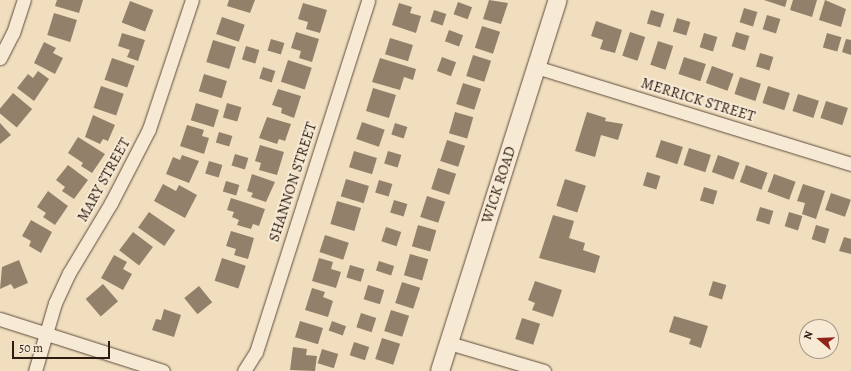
<!DOCTYPE html>
<style>
body{margin:0}
#map{position:relative;width:851px;height:371px;overflow:hidden;background:#f1debe;font-family:Alegreya,serif}
div>[style]{position:absolute}
[style*='--x']{left:calc(var(--x)*1px);top:calc(var(--y)*1px);width:calc(var(--w)*1px);rotate:calc(var(--a)*1deg)}
.building>*{inset:0;background:#93806b;transform-origin:0 0}
.roads{filter:drop-shadow(0 0 1px #5e4b3d) drop-shadow(0 0 1px #5e4b3d)}
.street>*{height:13px;margin:-6.5px;padding:0 6.5px;transform-origin:6.5px;border-radius:6.5px;background:#f6ead5}
.secondary>*{height:18px;margin:-9px;padding:0 9px;transform-origin:9px;border-radius:9px;background:#f6ead5}
span{translate:-50% -50%;white-space:nowrap;text-align:center;line-height:1.15;-webkit-text-stroke:4px #f6ead5;paint-order:stroke}
.street-label{font-size:15px;color:#2d1a12}
.north{position:absolute;left:799px;top:319px;width:40px;height:40px;box-sizing:border-box;background:#f6ead5;border:1px solid #a69787;border-radius:50%;rotate:289deg;font-size:11px;font-weight:700;line-height:16px;text-align:center;color:#2d1a12}
.north::after{content:'';display:block;margin:auto;width:14px;height:18px;background:#8f2418;clip-path:polygon(50% 0,100% 100%,50% 72%,0 100%)}
.scale{position:absolute;left:12px;top:341px;width:98px;height:18px;box-sizing:border-box;border:2px solid #2d1a12;border-top:0;padding-left:5px;font-size:12px;line-height:14px;white-space:nowrap;color:#2d1a12;-webkit-text-stroke:3px #f6ead5;paint-order:stroke}
</style>
<div id="map">
<div class="building">
<div style="clip-path:polygon(57px 0,83px 0,79px 13px,55px 6px)"></div>
<div style="clip-path:polygon(229px 0,255px 0,250px 13px,227px 6px)"></div>
<div style="clip-path:polygon(489px 0,508px 3px,501px 24px,483px 19px)"></div>
<div style="clip-path:polygon(764px 0,787px 0,785px 7px)"></div>
<div style="clip-path:polygon(793px 0,817px 0,812px 17px,790px 10px)"></div>
<div style="clip-path:polygon(825px 0,846px 9px,841px 27px,819px 20px)"></div>
<div style="left:130px;top:1px;width:25px;height:23px;rotate:21deg"></div>
<div style="left:458px;top:2px;width:15px;height:13px;rotate:20deg"></div>
<div style="clip-path:polygon(303px 3px,327px 10px,320px 33px,306px 29px,308px 22px,298px 19px)"></div>
<div style="clip-path:polygon(399px 3px,412px 7px,410px 13px,421px 16px,416px 33px,392px 25px)"></div>
<div style="left:744px;top:8px;width:14px;height:15px;rotate:17deg"></div>
<div style="left:434px;top:10px;width:13px;height:12px;rotate:18deg"></div>
<div style="left:651px;top:10px;width:14px;height:14px;rotate:17deg"></div>
<div style="left:54px;top:13px;width:24px;height:23px;rotate:17deg"></div>
<div style="left:767px;top:15px;width:14px;height:15px;rotate:17deg"></div>
<div style="left:222px;top:17px;width:24px;height:18px;rotate:19deg"></div>
<div style="left:677px;top:18px;width:14px;height:14px;rotate:17deg"></div>
<div style="clip-path:polygon(596px 21px,622px 30px,615px 53px,600px 49px,603px 40px,591px 36px)"></div>
<div style="left:482px;top:26px;width:19px;height:23px;rotate:18deg"></div>
<div style="left:449px;top:30px;width:15px;height:12px;rotate:20deg"></div>
<div style="clip-path:polygon(296px 32px,319px 39px,312px 62px,299px 58px,301px 51px,291px 48px)"></div>
<div style="left:630px;top:32px;width:16px;height:25px;rotate:18deg"></div>
<div style="left:736px;top:32px;width:14px;height:15px;rotate:17deg"></div>
<div style="clip-path:polygon(122px 33px,145px 40px,138px 61px,127px 57px,130px 50px,118px 46px)"></div>
<div style="left:704px;top:33px;width:14px;height:15px;rotate:17deg"></div>
<div style="left:827px;top:33px;width:15px;height:15px;rotate:16deg"></div>
<div style="left:390px;top:38px;width:24px;height:17px;rotate:17deg"></div>
<div style="left:271px;top:39px;width:14px;height:12px;rotate:17deg"></div>
<div style="clip-path:polygon(846px 39px,851px 40px,851px 55px,842px 52px)"></div>
<div style="left:213px;top:40px;width:24px;height:23px;rotate:17deg"></div>
<div style="left:658px;top:41px;width:16px;height:25px;rotate:18deg"></div>
<div style="clip-path:polygon(44px 42px,56px 48px,53px 53px,63px 58px,55px 74px,34px 63px)"></div>
<div style="left:246px;top:46px;width:14px;height:14px;rotate:17deg"></div>
<div style="left:760px;top:53px;width:14px;height:14px;rotate:17deg"></div>
<div style="left:473px;top:55px;width:19px;height:22px;rotate:18deg"></div>
<div style="left:442px;top:57px;width:15px;height:15px;rotate:20deg"></div>
<div style="left:684px;top:57px;width:23px;height:18px;rotate:18deg"></div>
<div style="left:112px;top:58px;width:24px;height:23px;rotate:19deg"></div>
<div style="clip-path:polygon(380px 58px,416px 69px,413px 80px,404px 77px,400px 90px,372px 82px)"></div>
<div style="left:288px;top:60px;width:25px;height:23px;rotate:18deg"></div>
<div style="left:712px;top:66px;width:23px;height:18px;rotate:20deg"></div>
<div style="left:263px;top:67px;width:13px;height:12px;rotate:18deg"></div>
<div style="clip-path:polygon(38px 71px,49px 79px,34px 101px,17px 88px,28px 74px,33px 78px)"></div>
<div style="left:204px;top:74px;width:24px;height:18px;rotate:17deg"></div>
<div style="left:740px;top:77px;width:22px;height:18px;rotate:18deg"></div>
<div style="left:463px;top:83px;width:19px;height:22px;rotate:18deg"></div>
<div style="left:101px;top:86px;width:24px;height:23px;rotate:19deg"></div>
<div style="left:768px;top:86px;width:23px;height:18px;rotate:18deg"></div>
<div style="left:373px;top:88px;width:24px;height:24px;rotate:17deg"></div>
<div style="clip-path:polygon(278px 89px,301px 96px,294px 118px,281px 113px,282px 108px,272px 105px)"></div>
<div style="left:13px;top:93px;width:25px;height:24px;rotate:40deg"></div>
<div style="left:798px;top:94px;width:22px;height:18px;rotate:18deg"></div>
<div style="left:826px;top:101px;width:23px;height:18px;rotate:18deg"></div>
<div style="left:196px;top:103px;width:24px;height:18px;rotate:17deg"></div>
<div style="left:227px;top:103px;width:15px;height:15px;rotate:16deg"></div>
<div style="left:455px;top:112px;width:19px;height:22px;rotate:16deg"></div>
<div style="clip-path:polygon(587px 112px,606px 118px,605px 121px,623px 124px,618px 140px,601px 135px,595px 157px,575px 151px)"></div>
<div style="clip-path:polygon(93px 115px,115px 125px,108px 141px,103px 139px,100px 144px,85px 137px)"></div>
<div style="clip-path:polygon(267px 117px,291px 124px,285px 141px,279px 139px,277px 144px,259px 138px)"></div>
<div style="left:362px;top:122px;width:24px;height:18px;rotate:19deg"></div>
<div style="clip-path:polygon(0 123px,11px 135px,0 144px)"></div>
<div style="left:395px;top:123px;width:13px;height:12px;rotate:18deg"></div>
<div style="clip-path:polygon(187px 125px,204px 130px,202px 136px,209px 138px,204px 154px,180px 146px)"></div>
<div style="left:219px;top:132px;width:14px;height:11px;rotate:17deg"></div>
<div style="clip-path:polygon(78px 137px,105px 154px,92px 173px,81px 166px,83px 163px,68px 153px)"></div>
<div style="left:447px;top:140px;width:19px;height:22px;rotate:18deg"></div>
<div style="left:661px;top:140px;width:23px;height:18px;rotate:18deg"></div>
<div style="clip-path:polygon(260px 145px,284px 152px,277px 175px,259px 170px,261px 163px,255px 161px)"></div>
<div style="left:689px;top:148px;width:23px;height:18px;rotate:18deg"></div>
<div style="left:354px;top:151px;width:24px;height:17px;rotate:17deg"></div>
<div style="left:388px;top:151px;width:14px;height:13px;rotate:17deg"></div>
<div style="left:235px;top:154px;width:14px;height:12px;rotate:17deg"></div>
<div style="clip-path:polygon(182px 155px,199px 161px,189px 183px,166px 174px,173px 157px,180px 160px)"></div>
<div style="left:718px;top:155px;width:23px;height:18px;rotate:20deg"></div>
<div style="left:209px;top:161px;width:14px;height:13px;rotate:17deg"></div>
<div style="clip-path:polygon(68px 165px,88px 180px,74px 199px,62px 191px,65px 187px,56px 180px)"></div>
<div style="left:746px;top:165px;width:23px;height:18px;rotate:20deg"></div>
<div style="left:438px;top:168px;width:19px;height:22px;rotate:18deg"></div>
<div style="left:647px;top:172px;width:14px;height:14px;rotate:17deg"></div>
<div style="clip-path:polygon(252px 174px,275px 182px,266px 202px,251px 197px,253px 193px,247px 191px)"></div>
<div style="left:774px;top:174px;width:23px;height:19px;rotate:20deg"></div>
<div style="left:346px;top:179px;width:24px;height:18px;rotate:17deg"></div>
<div style="left:565px;top:179px;width:22px;height:28px;rotate:18deg"></div>
<div style="left:379px;top:180px;width:14px;height:13px;rotate:17deg"></div>
<div style="left:226px;top:181px;width:14px;height:11px;rotate:17deg"></div>
<div style="clip-path:polygon(163px 184px,176px 191px,179px 185px,197px 195px,185px 218px,154px 201px)"></div>
<div style="clip-path:polygon(803px 184px,825px 191px,816px 219px,802px 214px,805px 203px,797px 201px)"></div>
<div style="left:704px;top:187px;width:14px;height:14px;rotate:17deg"></div>
<div style="clip-path:polygon(48px 191px,68px 206px,55px 225px,43px 217px,46px 213px,37px 207px)"></div>
<div style="left:831px;top:193px;width:21px;height:18px;rotate:19deg"></div>
<div style="left:427px;top:196px;width:19px;height:22px;rotate:18deg"></div>
<div style="clip-path:polygon(231px 198px,265px 209px,259px 226px,253px 224px,251px 229px,237px 225px,239px 220px,232px 217px,234px 212px,227px 210px)"></div>
<div style="left:394px;top:200px;width:14px;height:13px;rotate:17deg"></div>
<div style="left:337px;top:201px;width:25px;height:24px;rotate:16deg"></div>
<div style="left:760px;top:207px;width:14px;height:14px;rotate:17deg"></div>
<div style="left:149px;top:212px;width:32px;height:19px;rotate:35deg"></div>
<div style="left:789px;top:212px;width:14px;height:15px;rotate:17deg"></div>
<div style="clip-path:polygon(553px 215px,574px 221px,569px 238px,585px 243px,583px 250px,600px 256px,595px 273px,539px 258px)"></div>
<div style="clip-path:polygon(31px 220px,52px 232px,41px 253px,29px 246px,31px 241px,22px 236px)"></div>
<div style="left:418px;top:225px;width:19px;height:22px;rotate:16deg"></div>
<div style="left:816px;top:225px;width:14px;height:15px;rotate:17deg"></div>
<div style="left:386px;top:227px;width:16px;height:15px;rotate:18deg"></div>
<div style="clip-path:polygon(231px 231px,254px 238px,248px 259px,234px 255px,236px 249px,226px 246px)"></div>
<div style="left:133px;top:232px;width:25px;height:23px;rotate:37deg"></div>
<div style="left:325px;top:235px;width:25px;height:18px;rotate:18deg"></div>
<div style="clip-path:polygon(844px 237px,851px 239px,851px 254px,839px 251px)"></div>
<div style="left:410px;top:254px;width:19px;height:22px;rotate:16deg"></div>
<div style="clip-path:polygon(114px 255px,127px 262px,123px 269px,132px 274px,123px 290px,101px 278px)"></div>
<div style="left:222px;top:258px;width:25px;height:24px;rotate:18deg"></div>
<div style="clip-path:polygon(319px 258px,333px 262px,331px 269px,341px 272px,336px 288px,312px 281px)"></div>
<div style="clip-path:polygon(19px 260px,28px 283px,14px 289px,11px 284px,0 289px,2px 267px)"></div>
<div style="left:379px;top:261px;width:16px;height:10px;rotate:18deg"></div>
<div style="left:350px;top:265px;width:15px;height:13px;rotate:16deg"></div>
<div style="clip-path:polygon(535px 281px,562px 290px,553px 317px,532px 310px,535px 303px,528px 300px)"></div>
<div style="left:713px;top:281px;width:14px;height:15px;rotate:17deg"></div>
<div style="left:402px;top:282px;width:19px;height:22px;rotate:18deg"></div>
<div style="left:103px;top:284px;width:23px;height:23px;rotate:49deg"></div>
<div style="left:368px;top:285px;width:17px;height:15px;rotate:17deg"></div>
<div style="left:199px;top:286px;width:21px;height:19px;rotate:51deg"></div>
<div style="clip-path:polygon(312px 288px,325px 292px,323px 297px,333px 301px,328px 317px,305px 310px)"></div>
<div style="clip-path:polygon(164px 309px,181px 315px,174px 337px,152px 330px,156px 319px,161px 320px)"></div>
<div style="left:391px;top:310px;width:19px;height:22px;rotate:18deg"></div>
<div style="left:361px;top:313px;width:16px;height:15px;rotate:18deg"></div>
<div style="clip-path:polygon(674px 316px,708px 326px,701px 348px,689px 344px,691px 339px,669px 332px)"></div>
<div style="left:522px;top:318px;width:19px;height:22px;rotate:18deg"></div>
<div style="left:300px;top:321px;width:24px;height:17px;rotate:17deg"></div>
<div style="left:332px;top:321px;width:15px;height:10px;rotate:20deg"></div>
<div style="left:382px;top:338px;width:19px;height:22px;rotate:18deg"></div>
<div style="left:354px;top:342px;width:16px;height:14px;rotate:18deg"></div>
<div style="clip-path:polygon(293px 347px,307px 349px,306px 355px,317px 356px,315px 371px,290px 370px)"></div>
<div style="left:322px;top:349px;width:17px;height:15px;rotate:17deg"></div>
</div>
<div class="roads">
<div class="street">
<div style="--x:0;--y:58;--w:28;--a:-63"></div>
<div style="--x:13;--y:33;--w:35;--a:-72"></div>
<div style="--x:536;--y:67;--w:330;--a:17.1"></div>
<div style="--x:0;--y:319;--w:171;--a:17.7"></div>
<div style="--x:449;--y:343;--w:99;--a:16.4"></div>
<div style="--x:35;--y:371;--w:71;--a:-73.6"></div>
<div style="--x:55;--y:303;--w:33;--a:-65"></div>
<div style="--x:69;--y:273;--w:82;--a:-59"></div>
<div style="--x:111;--y:203;--w:83;--a:-62.8"></div>
<div style="--x:149;--y:129;--w:136;--a:-71.6"></div>
<div style="--x:244;--y:371;--w:22;--a:-58"></div>
<div style="--x:256;--y:352;--w:369;--a:-72.3"></div>
</div>
<div class="secondary">
<div style="--x:440;--y:371;--w:389;--a:-72.4"></div>
</div>
</div>
<div class="street-label">
<span style="left:698px;top:100px;rotate:17deg">MERRICK STREET</span>
<span style="left:104px;top:180px;rotate:-61deg">MARY STREET</span>
<span style="left:293px;top:182px;rotate:-72deg">SHANNON STREET</span>
<span style="left:499px;top:185px;rotate:-72deg">WICK ROAD</span>
</div>
<div class="north">N</div>
<div class="scale">50 m</div>
</div>
